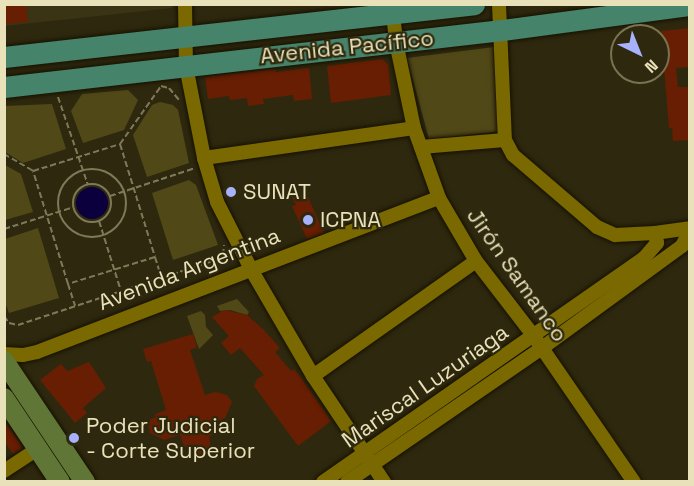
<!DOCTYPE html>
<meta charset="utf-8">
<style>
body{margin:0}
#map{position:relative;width:694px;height:486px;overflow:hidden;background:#2e290e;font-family:"Space Grotesk",sans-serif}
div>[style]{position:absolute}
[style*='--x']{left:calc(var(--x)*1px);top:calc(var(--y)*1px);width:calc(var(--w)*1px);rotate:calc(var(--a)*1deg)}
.built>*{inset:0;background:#3a3414}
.green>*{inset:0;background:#514818}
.water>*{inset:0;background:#0b003d}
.round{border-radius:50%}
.building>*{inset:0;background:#671e03}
.path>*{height:2px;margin-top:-1px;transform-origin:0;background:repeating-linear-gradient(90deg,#807959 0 6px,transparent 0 9px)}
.path>.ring{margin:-1px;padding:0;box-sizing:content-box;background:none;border:2px solid #807959;border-radius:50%}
.roads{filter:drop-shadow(0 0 2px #171100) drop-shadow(0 0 2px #171100)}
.minor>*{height:14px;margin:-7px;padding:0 7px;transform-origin:7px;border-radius:7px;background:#7a6901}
.secondary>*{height:20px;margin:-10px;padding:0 10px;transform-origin:10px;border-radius:10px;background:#607636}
.primary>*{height:21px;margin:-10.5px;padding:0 10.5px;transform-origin:10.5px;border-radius:10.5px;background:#45836a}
.dots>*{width:16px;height:16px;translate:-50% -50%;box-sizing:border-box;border:3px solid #2e290e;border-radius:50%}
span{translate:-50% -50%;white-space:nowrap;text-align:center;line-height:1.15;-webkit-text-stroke:4.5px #2e290e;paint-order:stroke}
.street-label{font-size:22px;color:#e9e1b9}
.poi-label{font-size:22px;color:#e9e1b9}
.left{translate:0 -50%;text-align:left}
.frame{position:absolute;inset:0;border:6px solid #e9e1b9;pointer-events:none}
.north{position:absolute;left:610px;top:24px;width:60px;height:60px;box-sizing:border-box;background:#2e290e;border:2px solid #797352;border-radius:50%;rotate:137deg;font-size:16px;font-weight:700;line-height:24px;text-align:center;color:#e9e1b9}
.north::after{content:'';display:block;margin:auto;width:21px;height:27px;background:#a7b1fc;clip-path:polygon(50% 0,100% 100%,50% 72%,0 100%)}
</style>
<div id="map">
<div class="built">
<div style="clip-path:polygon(172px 4px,172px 8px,5px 26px,4px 5px)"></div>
</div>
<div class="green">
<div style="clip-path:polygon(494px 47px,503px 131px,429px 139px,407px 58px)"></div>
<div style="clip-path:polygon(128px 90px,138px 100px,124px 130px,83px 143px,71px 111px,82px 94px)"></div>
<div style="clip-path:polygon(160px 102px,173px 105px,178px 110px,189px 163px,147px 177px,133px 135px,152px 105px)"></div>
<div style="clip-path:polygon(52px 104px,66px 149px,23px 163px,5px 152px,5px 106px)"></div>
<div style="clip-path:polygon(5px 165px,21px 174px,33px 212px,5px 220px)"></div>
<div style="clip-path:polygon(189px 180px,196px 185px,218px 245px,173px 260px,152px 193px)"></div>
<div style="clip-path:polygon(38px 228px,59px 298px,9px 313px,5px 302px,5px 239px)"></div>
<div style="clip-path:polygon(237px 299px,249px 312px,247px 315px,230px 310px,220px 311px,217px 306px)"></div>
<div style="clip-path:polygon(201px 311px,205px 315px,206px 327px,213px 335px,199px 349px,187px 316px)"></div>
</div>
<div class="water">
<div class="round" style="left:76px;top:187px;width:32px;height:32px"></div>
</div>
<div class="building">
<div style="clip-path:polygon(4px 4px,26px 4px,28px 22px,4px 24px)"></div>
<div style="clip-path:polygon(690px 28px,690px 67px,676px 68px,678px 87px,690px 87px,690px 140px,673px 141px,672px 128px,669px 128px,661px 31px)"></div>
<div style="clip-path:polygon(382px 59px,388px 64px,391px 95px,331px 103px,327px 66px)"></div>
<div style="clip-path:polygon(309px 68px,312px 99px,294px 101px,293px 95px,263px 99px,264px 104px,248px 106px,247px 98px,230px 100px,229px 96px,208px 99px,205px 77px,275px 69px,276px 72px)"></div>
<div style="clip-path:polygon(307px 195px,324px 233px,307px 239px,292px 206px,296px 205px,292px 197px)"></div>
<div style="clip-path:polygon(224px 310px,247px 315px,263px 329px,280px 348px,275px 352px,291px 371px,294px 369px,301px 378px,331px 421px,298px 446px,254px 386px,257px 379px,264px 375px,240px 348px,231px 355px,221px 343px,229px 336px,212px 317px)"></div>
<div style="clip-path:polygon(193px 334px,197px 347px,190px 350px,205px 395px,215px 392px,227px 395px,232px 402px,225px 418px,211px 424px,214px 435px,209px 436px,211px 448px,200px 455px,184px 446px,180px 435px,164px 440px,150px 433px,148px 424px,151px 419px,156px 417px,155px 414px,166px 410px,151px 361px,147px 362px,143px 349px)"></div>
<div style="clip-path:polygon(89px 362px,106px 388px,83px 408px,87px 413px,75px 423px,40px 380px,61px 364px,67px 371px)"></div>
<div style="clip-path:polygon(4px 420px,23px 448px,13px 454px,4px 441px)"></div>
</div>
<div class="path">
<div style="--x:161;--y:86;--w:8;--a:14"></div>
<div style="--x:169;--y:88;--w:16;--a:50"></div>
<div style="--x:58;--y:97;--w:93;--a:71.2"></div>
<div style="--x:120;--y:144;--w:118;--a:72.8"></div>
<div style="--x:155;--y:257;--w:91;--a:162.8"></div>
<div style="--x:68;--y:284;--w:118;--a:-107.2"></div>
<div style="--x:33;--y:171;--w:91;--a:-17.2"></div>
<div style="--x:120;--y:144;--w:71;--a:-54.7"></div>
<div style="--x:4;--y:154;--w:34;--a:30"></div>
<div class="ring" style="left:58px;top:169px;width:66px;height:66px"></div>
<div class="ring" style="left:73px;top:184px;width:36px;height:36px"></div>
<div style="--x:110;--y:196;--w:89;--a:-18.2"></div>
<div style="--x:99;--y:221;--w:73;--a:72.6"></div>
<div style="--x:4;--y:229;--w:73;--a:-17.4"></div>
<div style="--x:155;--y:257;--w:21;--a:73"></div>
<div style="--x:68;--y:284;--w:23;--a:72"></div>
<div style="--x:4;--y:316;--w:9;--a:54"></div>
<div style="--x:9;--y:323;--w:9;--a:13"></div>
<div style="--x:18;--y:325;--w:205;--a:-18.2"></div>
<div style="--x:213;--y:261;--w:12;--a:-31"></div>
<div style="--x:223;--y:255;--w:10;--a:-84"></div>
</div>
<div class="roads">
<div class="minor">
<div style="--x:185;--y:4;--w:62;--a:89.1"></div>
<div style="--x:186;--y:66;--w:94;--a:78.9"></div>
<div style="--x:204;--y:158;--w:46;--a:73.5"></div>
<div style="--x:217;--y:202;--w:77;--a:63.1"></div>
<div style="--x:252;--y:271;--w:121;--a:59.8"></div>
<div style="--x:313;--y:376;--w:128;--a:56.2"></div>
<div style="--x:499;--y:4;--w:136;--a:87.5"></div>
<div style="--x:505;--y:140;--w:17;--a:62"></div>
<div style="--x:513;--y:155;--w:111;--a:40.6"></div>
<div style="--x:597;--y:227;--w:20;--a:24"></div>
<div style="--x:615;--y:235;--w:40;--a:-2.9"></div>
<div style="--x:392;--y:7;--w:35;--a:83"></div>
<div style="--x:396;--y:42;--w:88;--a:78.2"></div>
<div style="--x:414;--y:128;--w:74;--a:70.3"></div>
<div style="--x:439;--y:198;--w:73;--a:59.6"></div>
<div style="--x:476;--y:261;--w:93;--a:52.4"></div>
<div style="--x:533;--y:335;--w:178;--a:55.5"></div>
<div style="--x:421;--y:147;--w:84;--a:-4.8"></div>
<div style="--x:204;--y:158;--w:212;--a:-8.1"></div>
<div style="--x:4;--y:354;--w:19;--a:3"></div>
<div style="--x:23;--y:355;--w:14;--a:-12"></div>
<div style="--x:37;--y:352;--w:430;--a:-21"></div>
<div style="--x:313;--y:376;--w:199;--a:-35.2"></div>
<div style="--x:4;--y:471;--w:42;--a:-33.3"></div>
<div style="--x:323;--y:482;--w:391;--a:-34.9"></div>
<div style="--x:644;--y:258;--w:20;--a:-49"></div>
<div style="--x:657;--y:243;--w:10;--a:-101"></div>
<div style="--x:655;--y:233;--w:35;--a:-8"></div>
<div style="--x:347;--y:482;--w:237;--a:-34.5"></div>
<div style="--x:542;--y:348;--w:173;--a:-36.1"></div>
<div style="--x:682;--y:246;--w:18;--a:-63"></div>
</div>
<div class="secondary">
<div style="--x:4;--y:361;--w:146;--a:56.2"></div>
<div style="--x:4;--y:398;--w:101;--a:56.3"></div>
</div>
<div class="primary">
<div style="--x:4;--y:57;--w:473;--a:-6.4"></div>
<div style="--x:4;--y:87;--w:501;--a:-6.53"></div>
<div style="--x:502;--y:30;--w:190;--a:-7.6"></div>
</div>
</div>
<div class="dots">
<div style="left:231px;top:192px;background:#a7b1fc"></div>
<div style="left:308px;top:220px;background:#a7b1fc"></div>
<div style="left:74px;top:438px;background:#a7b1fc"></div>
</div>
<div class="street-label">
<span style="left:347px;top:47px;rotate:-6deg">Avenida Pacífico</span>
<span style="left:189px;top:269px;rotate:-21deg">Avenida Argentina</span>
<span style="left:517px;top:275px;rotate:55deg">Jirón Samanco</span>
<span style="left:425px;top:386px;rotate:-35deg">Mariscal Luzuriaga</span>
</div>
<div class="poi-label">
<span class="left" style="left:243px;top:192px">SUNAT</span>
<span class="left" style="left:320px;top:220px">ICPNA</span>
<span class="left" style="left:86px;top:438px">Poder Judicial<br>- Corte Superior</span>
</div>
<div class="frame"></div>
<div class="north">N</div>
</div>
